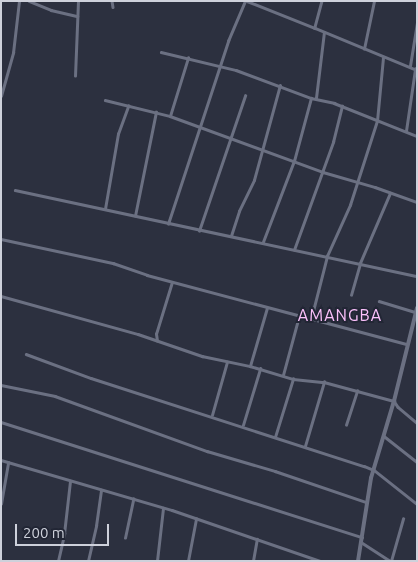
<!DOCTYPE html>
<style>
body{margin:0}
#map{position:relative;width:418px;height:562px;overflow:hidden;background:#2c303f;font-family:Ubuntu,sans-serif}
div>[style]{position:absolute}
[style*='--x']{left:calc(var(--x)*1px);top:calc(var(--y)*1px);width:calc(var(--w)*1px);rotate:calc(var(--a)*1deg)}
.street>*{height:2.5px;margin:-1.25px;padding:0 1.25px;transform-origin:1.25px;border-radius:1.25px;background:#6b7082}
.secondary>*{height:4px;margin:-2px;padding:0 2px;transform-origin:2px;border-radius:2px;background:#6b7082}
span{translate:-50% -50%;white-space:nowrap;text-align:center;line-height:1.15;-webkit-text-stroke:4px #222635;paint-order:stroke}
.quarter-label{font-size:16px;color:#fbc1fb;letter-spacing:1px}
.frame{position:absolute;inset:0;border:2px solid #ced1db;pointer-events:none}
.scale{position:absolute;left:15px;top:524px;width:94px;height:22px;box-sizing:border-box;border:2px solid #ced1db;border-top:0;padding-left:6px;font-size:15px;line-height:18px;white-space:nowrap;color:#ced1db;-webkit-text-stroke:4px #222635;paint-order:stroke}
</style>
<div id="map">
<div class="street">
<div style="--x:29;--y:1;--w:24;--a:22"></div>
<div style="--x:51;--y:10;--w:27;--a:13"></div>
<div style="--x:112;--y:1;--w:6;--a:81"></div>
<div style="--x:247;--y:1;--w:73;--a:21.7"></div>
<div style="--x:322;--y:1;--w:28;--a:105"></div>
<div style="--x:315;--y:28;--w:110;--a:22.4"></div>
<div style="--x:364;--y:49;--w:49;--a:-78.2"></div>
<div style="--x:161;--y:52;--w:77;--a:13.5"></div>
<div style="--x:236;--y:70;--w:80;--a:20.5"></div>
<div style="--x:311;--y:98;--w:24;--a:12"></div>
<div style="--x:334;--y:103;--w:89;--a:21.7"></div>
<div style="--x:410;--y:66;--w:44;--a:-80.8"></div>
<div style="--x:75;--y:76;--w:75;--a:-87.7"></div>
<div style="--x:1;--y:96;--w:45;--a:-74.4"></div>
<div style="--x:13;--y:53;--w:52;--a:-83.4"></div>
<div style="--x:316;--y:98;--w:66;--a:-83.1"></div>
<div style="--x:105;--y:100;--w:67;--a:13.8"></div>
<div style="--x:170;--y:116;--w:163;--a:20.1"></div>
<div style="--x:323;--y:172;--w:54;--a:16.1"></div>
<div style="--x:375;--y:187;--w:45;--a:19.7"></div>
<div style="--x:170;--y:116;--w:61;--a:-72.8"></div>
<div style="--x:406;--y:131;--w:63;--a:-81.7"></div>
<div style="--x:15;--y:190;--w:411;--a:12.1"></div>
<div style="--x:105;--y:209;--w:76;--a:-80.2"></div>
<div style="--x:118;--y:134;--w:30;--a:-70"></div>
<div style="--x:135;--y:216;--w:106;--a:-78.6"></div>
<div style="--x:168;--y:224;--w:193;--a:-71.8"></div>
<div style="--x:228;--y:41;--w:43;--a:-67"></div>
<div style="--x:199;--y:231;--w:143;--a:-71.2"></div>
<div style="--x:231;--y:236;--w:26;--a:-72"></div>
<div style="--x:239;--y:211;--w:34;--a:-64"></div>
<div style="--x:254;--y:180;--w:98;--a:-74.7"></div>
<div style="--x:1;--y:239;--w:115;--a:12.1"></div>
<div style="--x:113;--y:263;--w:36;--a:19"></div>
<div style="--x:147;--y:275;--w:269;--a:14.9"></div>
<div style="--x:263;--y:242;--w:87;--a:-69.1"></div>
<div style="--x:294;--y:161;--w:65;--a:-74.9"></div>
<div style="--x:294;--y:250;--w:115;--a:-70.1"></div>
<div style="--x:333;--y:142;--w:37;--a:-76"></div>
<div style="--x:351;--y:295;--w:33;--a:-74"></div>
<div style="--x:360;--y:263;--w:76;--a:-66.8"></div>
<div style="--x:1;--y:296;--w:142;--a:15.5"></div>
<div style="--x:138;--y:334;--w:68;--a:19"></div>
<div style="--x:202;--y:356;--w:49;--a:11.8"></div>
<div style="--x:250;--y:366;--w:45;--a:16.8"></div>
<div style="--x:293;--y:379;--w:31;--a:6"></div>
<div style="--x:324;--y:382;--w:73;--a:15.2"></div>
<div style="--x:394;--y:401;--w:7;--a:56"></div>
<div style="--x:398;--y:407;--w:25;--a:40"></div>
<div style="--x:379;--y:301;--w:39;--a:17"></div>
<div style="--x:311;--y:319;--w:65;--a:-75.7"></div>
<div style="--x:327;--y:256;--w:56;--a:-65.7"></div>
<div style="--x:350;--y:205;--w:88;--a:-72.2"></div>
<div style="--x:377;--y:121;--w:63;--a:-84.6"></div>
<div style="--x:157;--y:341;--w:7;--a:-98"></div>
<div style="--x:156;--y:334;--w:54;--a:-72.9"></div>
<div style="--x:26;--y:354;--w:69;--a:20.3"></div>
<div style="--x:91;--y:378;--w:287;--a:17.9"></div>
<div style="--x:364;--y:466;--w:11;--a:22"></div>
<div style="--x:374;--y:470;--w:55;--a:38.3"></div>
<div style="--x:250;--y:366;--w:60;--a:-73.7"></div>
<div style="--x:283;--y:375;--w:61;--a:-74.8"></div>
<div style="--x:1;--y:385;--w:55;--a:11.5"></div>
<div style="--x:55;--y:396;--w:162;--a:19.9"></div>
<div style="--x:207;--y:451;--w:71;--a:16.4"></div>
<div style="--x:275;--y:471;--w:96;--a:18.8"></div>
<div style="--x:212;--y:415;--w:55;--a:-74.2"></div>
<div style="--x:1;--y:422;--w:379;--a:17.7"></div>
<div style="--x:243;--y:425;--w:59;--a:-73.1"></div>
<div style="--x:346;--y:425;--w:36;--a:-72"></div>
<div style="--x:384;--y:436;--w:42;--a:38.2"></div>
<div style="--x:275;--y:437;--w:61;--a:-72.8"></div>
<div style="--x:305;--y:446;--w:67;--a:-73.5"></div>
<div style="--x:1;--y:460;--w:178;--a:16.3"></div>
<div style="--x:172;--y:510;--w:157;--a:19"></div>
<div style="--x:1;--y:504;--w:42;--a:-80.3"></div>
<div style="--x:125;--y:538;--w:40;--a:-78"></div>
<div style="--x:361;--y:542;--w:35;--a:33"></div>
<div style="--x:58;--y:561;--w:28;--a:-77"></div>
<div style="--x:64;--y:534;--w:53;--a:-83.5"></div>
<div style="--x:88;--y:561;--w:36;--a:-77"></div>
<div style="--x:96;--y:526;--w:36;--a:-82"></div>
<div style="--x:157;--y:561;--w:53;--a:-83.5"></div>
<div style="--x:188;--y:561;--w:43;--a:-79.2"></div>
<div style="--x:253;--y:561;--w:22;--a:-80"></div>
<div style="--x:391;--y:561;--w:44;--a:-74.1"></div>
</div>
<div class="secondary">
<div style="--x:358;--y:561;--w:84;--a:-81.1"></div>
<div style="--x:371;--y:478;--w:80;--a:-73.4"></div>
<div style="--x:394;--y:401;--w:96;--a:-76.1"></div>
</div>
<div class="quarter-label">
<span style="left:340px;top:315px">AMANGBA</span>
</div>
<div class="frame"></div>
<div class="scale">200 m</div>
</div>
